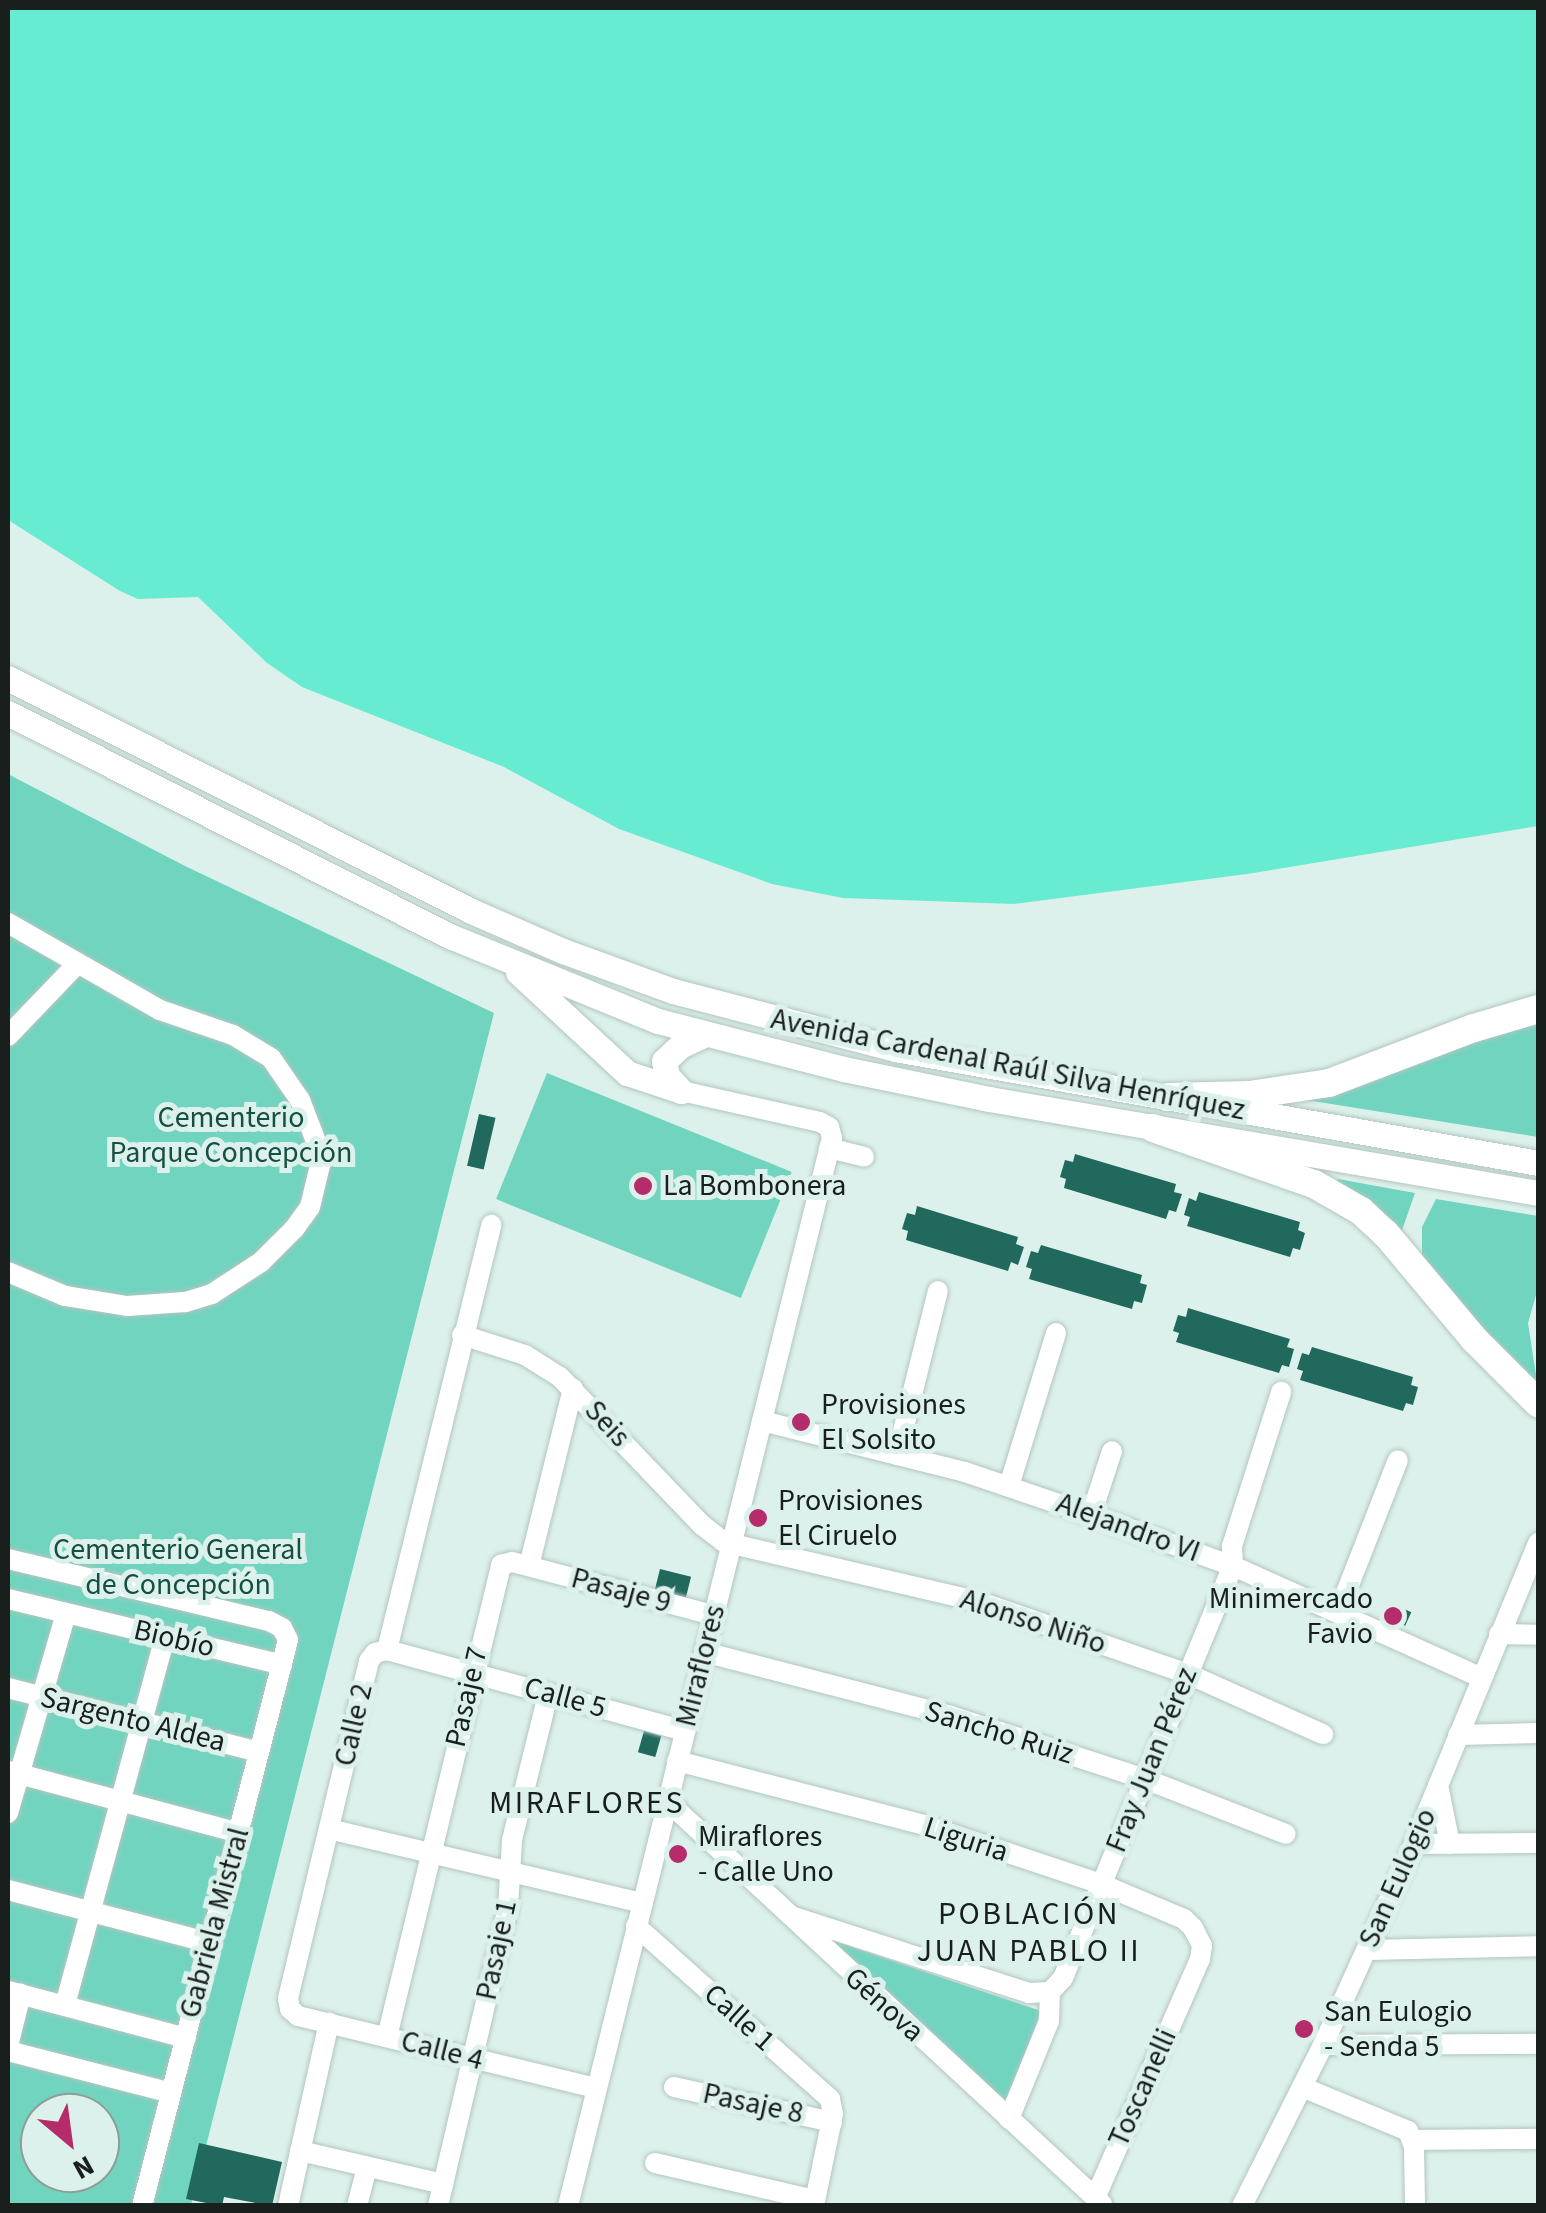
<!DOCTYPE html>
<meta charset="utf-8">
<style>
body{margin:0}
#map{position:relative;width:1546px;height:2213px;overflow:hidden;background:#ddf1ec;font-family:"Source Sans 3",sans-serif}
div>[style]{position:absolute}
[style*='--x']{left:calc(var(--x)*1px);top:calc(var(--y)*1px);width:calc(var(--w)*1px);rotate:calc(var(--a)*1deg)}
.green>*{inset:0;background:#71d4bf;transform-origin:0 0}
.water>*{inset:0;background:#68ecd1}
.building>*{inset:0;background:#21695c;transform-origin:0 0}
.roads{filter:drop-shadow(0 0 2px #b2c5c0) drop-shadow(0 0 2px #b2c5c0)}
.minor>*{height:20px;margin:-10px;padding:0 10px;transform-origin:10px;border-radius:10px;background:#fff}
.major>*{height:25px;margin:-12.5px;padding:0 12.5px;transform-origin:12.5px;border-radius:12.5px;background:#fff}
.highway>*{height:28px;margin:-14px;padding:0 14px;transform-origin:14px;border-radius:14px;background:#fff}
.dots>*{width:28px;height:28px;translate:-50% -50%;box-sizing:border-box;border:5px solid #ddf1ec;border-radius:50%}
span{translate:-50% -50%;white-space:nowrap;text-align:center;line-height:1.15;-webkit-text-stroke:10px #ddf1ec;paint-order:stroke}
.street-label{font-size:30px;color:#181f1d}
.park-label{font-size:30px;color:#164f44}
.poi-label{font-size:30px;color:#181f1d}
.left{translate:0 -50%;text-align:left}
.right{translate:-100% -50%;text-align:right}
.neighbourhood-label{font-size:32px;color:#181f1d;letter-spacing:2.5px}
.frame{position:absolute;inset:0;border:10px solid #181f1d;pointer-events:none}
.north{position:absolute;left:20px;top:2093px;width:100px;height:100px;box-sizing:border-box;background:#ddf1ec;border:2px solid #8e9d99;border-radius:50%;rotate:151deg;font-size:28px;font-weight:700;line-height:40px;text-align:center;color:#181f1d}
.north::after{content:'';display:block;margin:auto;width:35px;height:45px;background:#b52c6a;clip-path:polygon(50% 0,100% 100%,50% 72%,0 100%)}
</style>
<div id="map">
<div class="green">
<div style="clip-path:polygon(evenodd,8px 774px,185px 866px,494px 1013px,191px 2205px,8px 2205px,8px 774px,40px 2113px,100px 2113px,100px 2173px,40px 2173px,40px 2113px)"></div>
<div style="clip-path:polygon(1538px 1022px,1538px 1137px,1300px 1099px,1351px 1090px,1446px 1050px)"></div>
<div style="left:547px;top:1073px;width:264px;height:136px;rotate:22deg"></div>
<div style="clip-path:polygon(1338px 1179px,1415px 1193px,1401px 1233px,1337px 1183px)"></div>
<div style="clip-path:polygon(1436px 1199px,1538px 1216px,1538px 1288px,1528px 1323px,1538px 1388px,1502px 1354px,1422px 1260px,1422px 1227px)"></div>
<div style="clip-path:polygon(828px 1939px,1041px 2011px,1007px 2105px)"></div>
</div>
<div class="water">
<div style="clip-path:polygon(8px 8px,1538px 8px,1538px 826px,1247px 874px,1014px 904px,843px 898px,772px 884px,619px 829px,504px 767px,302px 687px,267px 663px,198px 597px,138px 599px,120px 591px,8px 520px)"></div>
</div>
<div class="building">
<div style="left:479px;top:1114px;width:17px;height:53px;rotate:13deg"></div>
<div style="clip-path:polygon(1075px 1154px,1176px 1184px,1174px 1192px,1182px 1194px,1176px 1212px,1169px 1210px,1166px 1219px,1064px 1188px,1066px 1179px,1060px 1177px,1065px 1160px,1073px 1162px)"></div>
<div style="clip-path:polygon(1199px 1192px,1300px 1222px,1298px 1230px,1305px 1233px,1300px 1250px,1293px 1248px,1290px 1257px,1187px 1226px,1190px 1217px,1184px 1215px,1189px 1198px,1196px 1201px)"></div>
<div style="clip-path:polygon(917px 1206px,1018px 1237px,1016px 1244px,1024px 1247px,1018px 1265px,1011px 1262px,1008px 1271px,906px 1240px,908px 1231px,902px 1229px,907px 1213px,915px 1215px)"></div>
<div style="clip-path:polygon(1041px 1245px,1142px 1275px,1140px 1283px,1147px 1285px,1142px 1303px,1134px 1301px,1132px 1309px,1029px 1279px,1032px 1269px,1026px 1267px,1031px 1251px,1038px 1253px)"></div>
<div style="clip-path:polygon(1188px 1308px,1290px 1339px,1287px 1347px,1294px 1349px,1289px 1367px,1282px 1365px,1279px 1373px,1176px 1342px,1179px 1333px,1173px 1331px,1178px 1315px,1186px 1317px)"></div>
<div style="clip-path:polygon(1312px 1347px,1413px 1377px,1411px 1385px,1418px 1387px,1413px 1405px,1406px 1403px,1403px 1411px,1300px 1380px,1303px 1371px,1297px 1369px,1302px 1353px,1309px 1355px)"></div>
<div style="left:660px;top:1569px;width:32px;height:25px;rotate:14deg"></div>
<div style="left:1393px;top:1604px;width:20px;height:15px;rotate:24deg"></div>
<div style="left:644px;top:1731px;width:18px;height:22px;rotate:16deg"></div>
<div style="clip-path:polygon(199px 2143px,282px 2162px,272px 2206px,224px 2197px,222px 2206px,186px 2199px)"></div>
</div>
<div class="roads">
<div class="minor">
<div style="--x:8;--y:923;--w:175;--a:29.8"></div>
<div style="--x:160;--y:1010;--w:77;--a:18.9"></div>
<div style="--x:233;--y:1035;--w:44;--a:31.2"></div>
<div style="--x:271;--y:1058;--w:51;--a:55.4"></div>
<div style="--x:300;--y:1100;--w:61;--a:68.9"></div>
<div style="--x:322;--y:1157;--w:51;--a:103.5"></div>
<div style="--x:310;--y:1207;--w:26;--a:126"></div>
<div style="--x:295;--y:1228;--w:48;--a:135"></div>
<div style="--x:261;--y:1262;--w:59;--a:146.9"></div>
<div style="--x:212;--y:1294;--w:28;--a:163"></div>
<div style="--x:185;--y:1302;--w:58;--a:176.1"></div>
<div style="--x:127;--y:1306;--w:63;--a:-170.8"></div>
<div style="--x:65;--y:1296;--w:62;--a:-157.2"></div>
<div style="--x:8;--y:1036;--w:100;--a:-46.2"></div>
<div style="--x:829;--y:1148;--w:36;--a:14"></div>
<div style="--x:462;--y:1335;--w:66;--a:17.6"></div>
<div style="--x:525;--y:1355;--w:41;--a:32.2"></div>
<div style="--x:560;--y:1377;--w:205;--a:46.2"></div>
<div style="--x:702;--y:1525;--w:28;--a:38"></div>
<div style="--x:724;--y:1542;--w:263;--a:13.2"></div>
<div style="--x:980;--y:1602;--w:220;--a:19.1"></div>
<div style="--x:1188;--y:1674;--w:148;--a:24"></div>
<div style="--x:762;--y:1421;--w:209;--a:14.1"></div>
<div style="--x:965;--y:1472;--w:133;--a:18.8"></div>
<div style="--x:1091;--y:1515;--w:151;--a:19.8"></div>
<div style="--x:1233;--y:1566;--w:271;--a:24.2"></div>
<div style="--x:897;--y:1455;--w:169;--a:-76"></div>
<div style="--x:1009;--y:1486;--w:160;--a:-72.9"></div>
<div style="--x:1091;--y:1515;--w:67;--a:-71.8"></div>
<div style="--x:8;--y:1559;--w:268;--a:13.4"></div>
<div style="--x:269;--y:1621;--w:15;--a:28"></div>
<div style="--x:282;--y:1628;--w:13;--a:63"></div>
<div style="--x:288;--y:1640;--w:585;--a:104.46"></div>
<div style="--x:529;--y:1566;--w:183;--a:-76.1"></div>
<div style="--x:8;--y:1599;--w:282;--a:13.5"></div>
<div style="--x:1338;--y:1613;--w:164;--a:-68.6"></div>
<div style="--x:1499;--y:1634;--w:39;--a:1"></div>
<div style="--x:387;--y:1650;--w:12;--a:166"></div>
<div style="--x:375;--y:1653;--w:10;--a:127"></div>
<div style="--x:369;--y:1661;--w:347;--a:103.5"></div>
<div style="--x:288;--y:1998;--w:11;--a:80"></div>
<div style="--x:290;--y:2009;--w:11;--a:41"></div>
<div style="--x:298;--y:2016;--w:307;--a:13.6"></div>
<div style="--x:387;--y:1650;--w:438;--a:-76.2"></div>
<div style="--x:387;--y:1650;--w:309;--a:15.2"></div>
<div style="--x:704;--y:1652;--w:255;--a:14.5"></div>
<div style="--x:951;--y:1716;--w:204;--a:18"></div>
<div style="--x:1145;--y:1779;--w:151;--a:21.3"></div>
<div style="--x:8;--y:1688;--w:259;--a:14.3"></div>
<div style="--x:1458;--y:1735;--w:80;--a:-1.4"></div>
<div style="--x:677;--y:1761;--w:255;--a:14.5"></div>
<div style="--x:924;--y:1825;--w:187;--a:18.4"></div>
<div style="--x:1101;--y:1884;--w:90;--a:22.9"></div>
<div style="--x:1184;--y:1919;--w:13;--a:45"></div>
<div style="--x:1193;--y:1928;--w:20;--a:63"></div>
<div style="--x:1202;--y:1946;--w:13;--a:99"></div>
<div style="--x:1200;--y:1959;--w:261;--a:113.7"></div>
<div style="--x:8;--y:1771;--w:239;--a:15"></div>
<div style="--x:1438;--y:1785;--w:60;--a:78.5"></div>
<div style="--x:667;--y:1801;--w:593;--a:42.81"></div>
<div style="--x:8;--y:1813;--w:208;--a:-73.8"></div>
<div style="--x:329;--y:1829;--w:322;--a:13.3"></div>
<div style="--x:1414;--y:1844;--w:124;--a:-0.5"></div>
<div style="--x:8;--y:1890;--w:209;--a:14.7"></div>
<div style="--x:794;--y:1917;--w:247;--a:17.9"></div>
<div style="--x:1029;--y:1993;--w:21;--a:-3"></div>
<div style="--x:636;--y:1926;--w:260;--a:41.7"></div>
<div style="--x:830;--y:2099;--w:15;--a:79"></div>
<div style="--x:833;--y:2114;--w:94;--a:101.7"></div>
<div style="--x:1367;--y:1950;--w:171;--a:-1.3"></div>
<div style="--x:8;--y:1991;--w:184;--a:14.8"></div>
<div style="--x:1050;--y:1992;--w:19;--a:-47"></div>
<div style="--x:1063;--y:1978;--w:446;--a:-67.6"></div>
<div style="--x:1233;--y:1566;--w:20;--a:-93"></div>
<div style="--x:1232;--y:1546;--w:162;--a:-72.3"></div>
<div style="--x:65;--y:2005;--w:381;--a:-74.8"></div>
<div style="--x:387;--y:2037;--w:486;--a:-76.4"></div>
<div style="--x:501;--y:1565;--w:11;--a:-15"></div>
<div style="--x:512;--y:1562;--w:208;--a:14.8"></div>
<div style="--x:1323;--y:2045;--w:215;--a:-0.3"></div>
<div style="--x:8;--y:2046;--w:54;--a:-76"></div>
<div style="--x:8;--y:2051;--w:168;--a:14.4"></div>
<div style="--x:674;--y:2087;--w:162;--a:12.5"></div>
<div style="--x:1302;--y:2087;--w:115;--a:22.5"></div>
<div style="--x:1408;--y:2131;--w:17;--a:69"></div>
<div style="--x:1414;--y:2147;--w:59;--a:89"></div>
<div style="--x:1009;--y:2119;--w:106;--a:-67.8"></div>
<div style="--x:1049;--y:2021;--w:29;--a:-88"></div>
<div style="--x:1413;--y:2140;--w:125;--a:-0.5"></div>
<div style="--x:300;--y:2151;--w:147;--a:13"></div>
<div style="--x:655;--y:2163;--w:164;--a:13"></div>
<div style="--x:288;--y:2206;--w:188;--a:-77.4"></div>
<div style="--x:357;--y:2206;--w:40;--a:-75.6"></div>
<div style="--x:438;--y:2206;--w:306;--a:-76.8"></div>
<div style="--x:508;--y:1908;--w:68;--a:-86.6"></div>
<div style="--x:512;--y:1840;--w:150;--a:-76.1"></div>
<div style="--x:568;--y:2206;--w:1100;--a:-76.12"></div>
<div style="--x:832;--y:1138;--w:11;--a:-105"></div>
<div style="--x:829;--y:1127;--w:10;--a:-151"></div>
<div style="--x:820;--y:1122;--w:142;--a:-167.4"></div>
<div style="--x:1242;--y:2206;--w:180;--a:-63.3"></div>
<div style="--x:1323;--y:2045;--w:221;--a:-65.6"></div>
<div style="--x:1414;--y:1844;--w:326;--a:-67.6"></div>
</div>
<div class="major">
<div style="--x:8;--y:678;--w:516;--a:26.71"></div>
<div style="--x:469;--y:910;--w:103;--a:23.6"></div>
<div style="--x:563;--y:951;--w:117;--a:20"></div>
<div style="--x:673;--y:991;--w:229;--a:14.6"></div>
<div style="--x:895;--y:1049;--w:653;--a:10.05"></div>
<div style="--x:8;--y:713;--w:497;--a:26.8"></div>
<div style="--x:452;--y:937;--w:222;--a:22.2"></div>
<div style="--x:658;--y:1021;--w:192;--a:14.5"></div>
<div style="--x:844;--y:1069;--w:148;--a:11.7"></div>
<div style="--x:989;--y:1099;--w:557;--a:9.72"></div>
<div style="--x:518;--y:972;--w:149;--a:42.8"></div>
<div style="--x:627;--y:1073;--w:57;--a:18.4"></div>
<div style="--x:681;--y:1091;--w:21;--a:-133"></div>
<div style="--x:667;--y:1076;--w:15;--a:-101"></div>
<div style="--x:664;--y:1061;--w:22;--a:-43"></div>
<div style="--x:680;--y:1046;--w:26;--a:-25"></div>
</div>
<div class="highway">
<div style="--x:1168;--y:1097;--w:81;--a:-1.4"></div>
<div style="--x:1249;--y:1095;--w:81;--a:-8.5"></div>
<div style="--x:1329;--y:1083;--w:155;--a:-20.8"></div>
<div style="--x:1474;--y:1028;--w:67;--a:-16.5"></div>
<div style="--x:1153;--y:1128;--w:170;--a:19.2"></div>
<div style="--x:1314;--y:1184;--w:54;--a:29.9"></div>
<div style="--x:1361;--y:1211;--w:34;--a:43"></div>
<div style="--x:1386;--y:1234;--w:137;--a:50"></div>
<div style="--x:1474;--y:1339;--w:91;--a:45"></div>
</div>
</div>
<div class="dots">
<div style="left:643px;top:1186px;background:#b52c6a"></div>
<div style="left:801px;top:1422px;background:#b52c6a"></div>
<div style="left:758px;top:1518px;background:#b52c6a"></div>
<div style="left:1393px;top:1616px;background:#b52c6a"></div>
<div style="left:678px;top:1854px;background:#b52c6a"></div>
<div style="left:1304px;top:2029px;background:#b52c6a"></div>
</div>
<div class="street-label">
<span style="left:1008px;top:1065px;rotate:11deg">Avenida Cardenal Raúl Silva Henríquez</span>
<span style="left:607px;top:1424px;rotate:47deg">Seis</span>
<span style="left:1128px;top:1528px;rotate:20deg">Alejandro VI</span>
<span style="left:621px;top:1591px;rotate:15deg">Pasaje 9</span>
<span style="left:1033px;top:1622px;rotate:18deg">Alonso Niño</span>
<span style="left:174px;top:1639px;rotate:13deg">Biobío</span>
<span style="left:701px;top:1666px;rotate:-76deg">Miraflores</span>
<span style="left:467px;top:1697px;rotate:-77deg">Pasaje 7</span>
<span style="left:565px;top:1698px;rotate:15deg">Calle 5</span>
<span style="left:133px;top:1720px;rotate:14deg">Sargento Aldea</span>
<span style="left:354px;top:1725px;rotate:-77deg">Calle 2</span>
<span style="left:999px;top:1733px;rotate:17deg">Sancho Ruiz</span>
<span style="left:1152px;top:1760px;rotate:-68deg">Fray Juan Pérez</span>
<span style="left:966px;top:1840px;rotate:18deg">Liguria</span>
<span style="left:1398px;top:1878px;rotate:-66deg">San Eulogio</span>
<span style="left:215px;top:1923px;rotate:-75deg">Gabriela Mistral</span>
<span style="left:497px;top:1950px;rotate:-78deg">Pasaje 1</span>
<span style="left:884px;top:2005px;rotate:42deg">Génova</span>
<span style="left:739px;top:2018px;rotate:42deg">Calle 1</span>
<span style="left:442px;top:2051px;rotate:14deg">Calle 4</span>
<span style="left:1143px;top:2088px;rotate:-66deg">Toscanelli</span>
<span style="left:753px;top:2104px;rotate:12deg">Pasaje 8</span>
</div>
<div class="park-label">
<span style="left:231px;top:1135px">Cementerio<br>Parque Concepción</span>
<span style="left:178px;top:1567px">Cementerio General<br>de Concepción</span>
</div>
<div class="poi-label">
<span class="left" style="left:663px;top:1186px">La Bombonera</span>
<span class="left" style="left:821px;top:1422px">Provisiones<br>El Solsito</span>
<span class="left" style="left:778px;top:1518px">Provisiones<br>El Ciruelo</span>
<span class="right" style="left:1373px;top:1616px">Minimercado<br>Favio</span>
<span class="left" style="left:698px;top:1854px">Miraflores<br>- Calle Uno</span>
<span class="left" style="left:1324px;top:2029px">San Eulogio<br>- Senda 5</span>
</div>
<div class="neighbourhood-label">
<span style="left:587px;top:1803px">MIRAFLORES</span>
<span style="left:1029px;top:1933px">POBLACIÓN<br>JUAN PABLO II</span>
</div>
<div class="frame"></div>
<div class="north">N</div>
</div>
